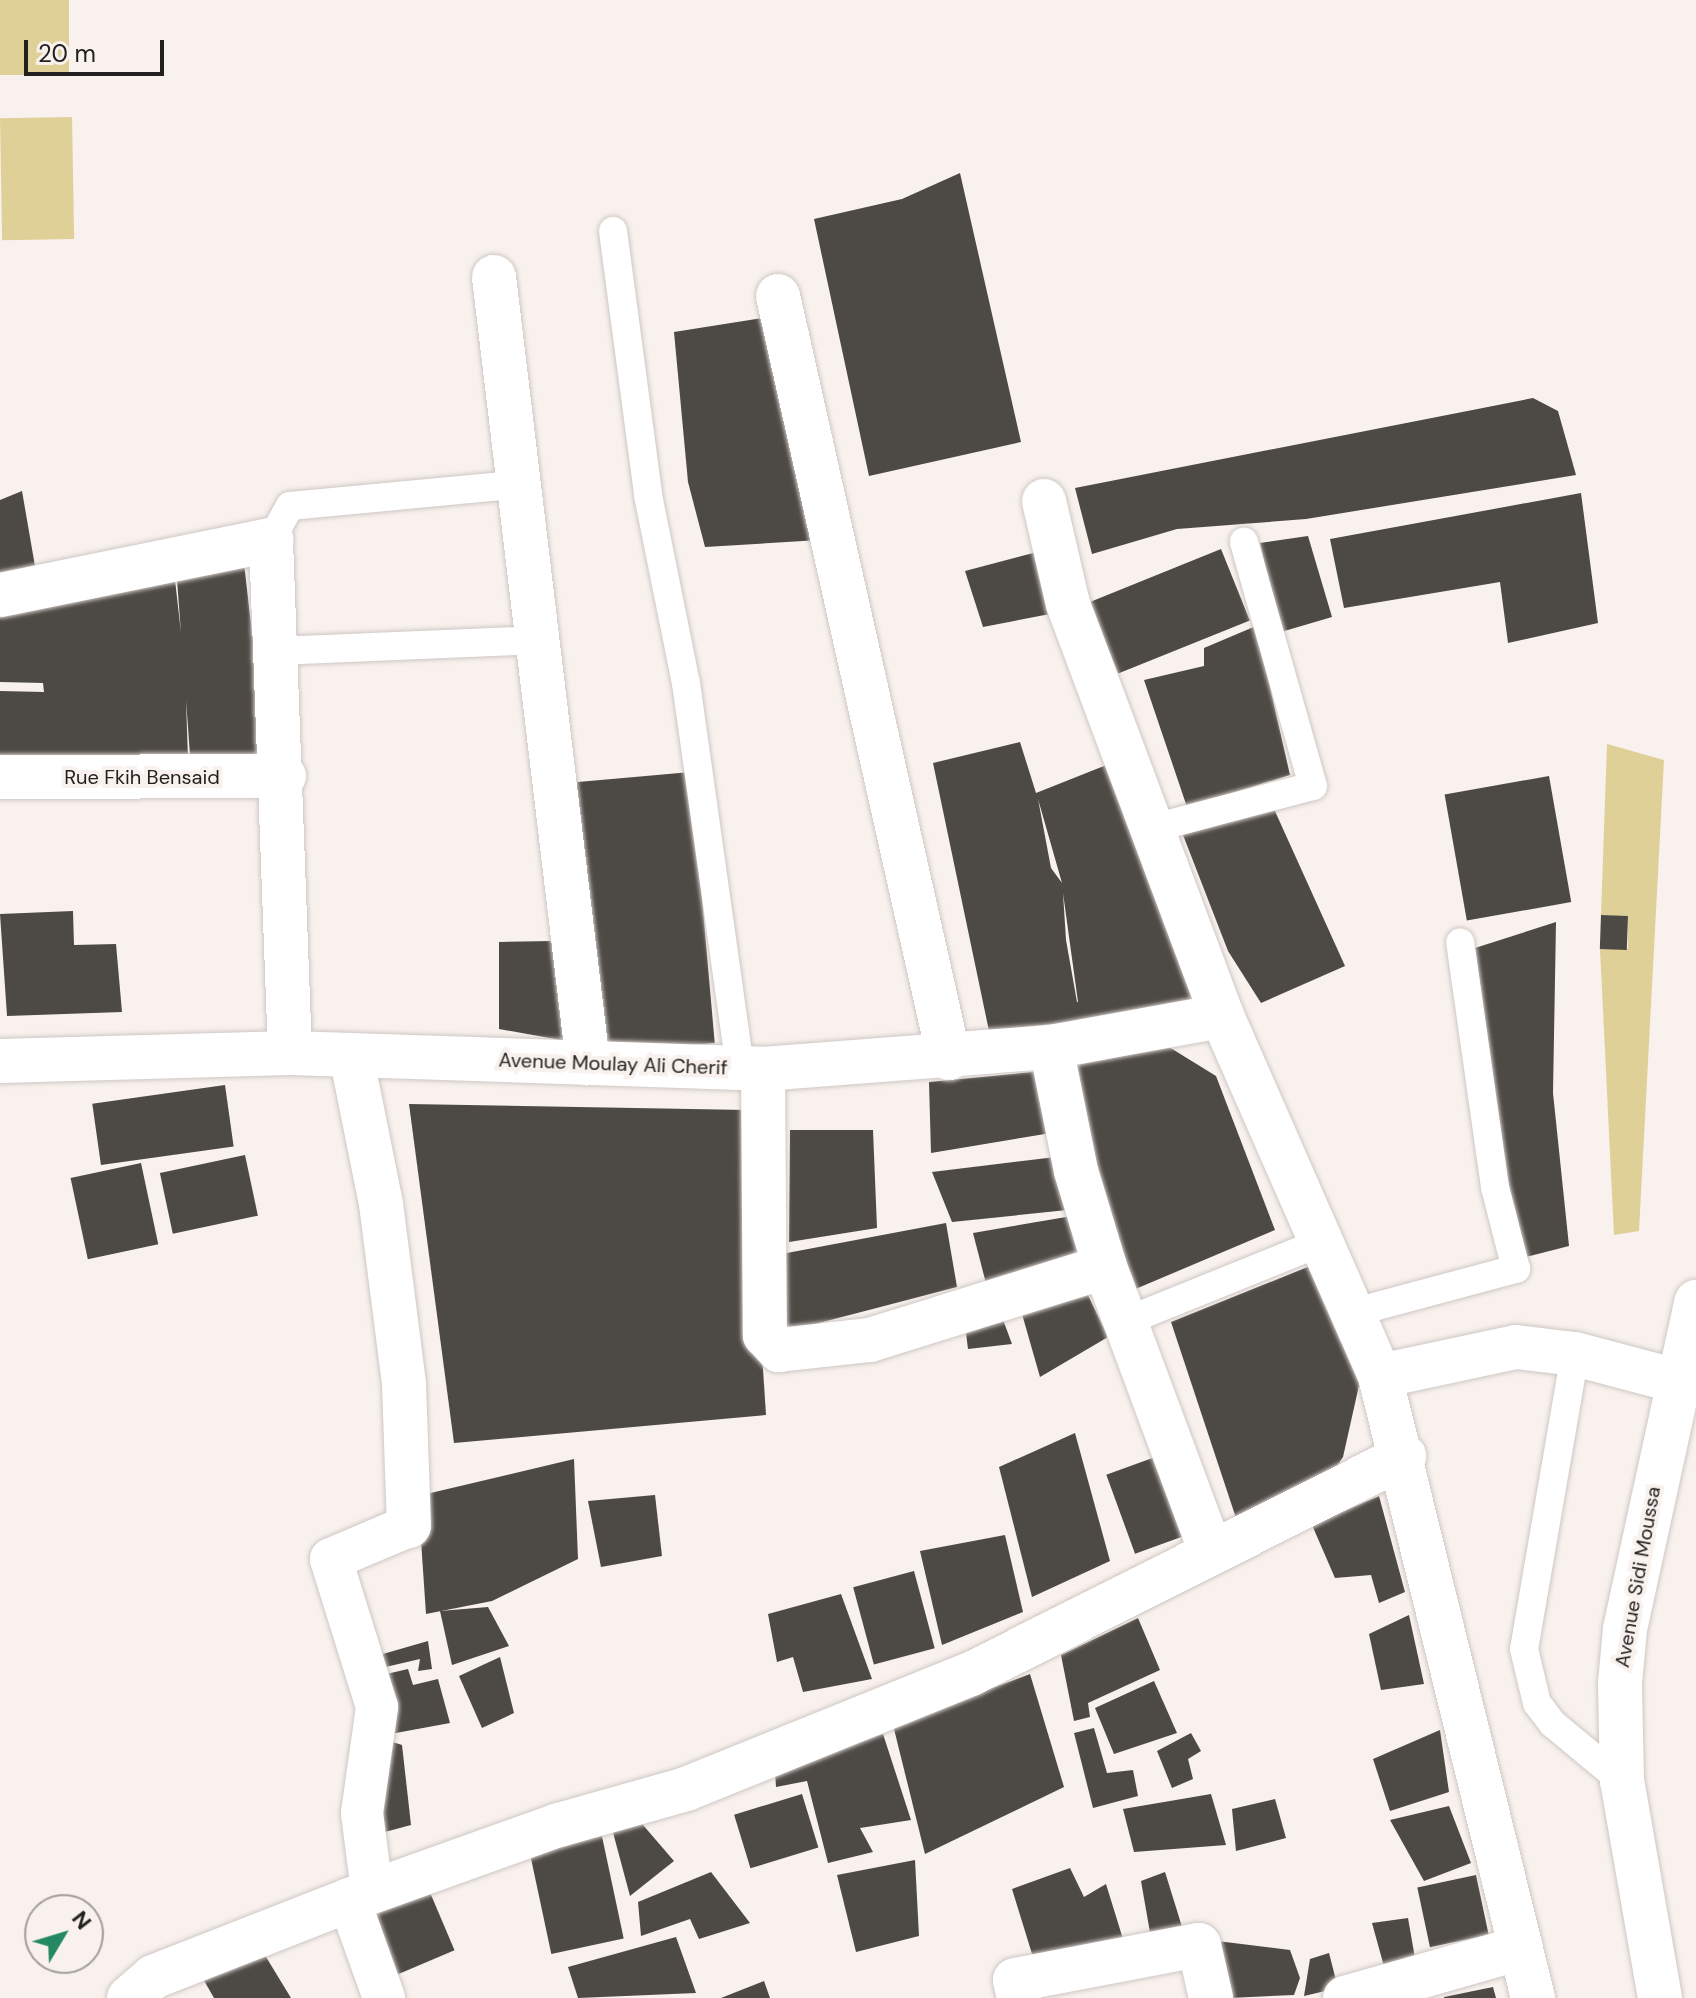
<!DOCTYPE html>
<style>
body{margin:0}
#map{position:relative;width:1696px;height:1998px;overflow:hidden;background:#f8f1ed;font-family:"DM Sans",sans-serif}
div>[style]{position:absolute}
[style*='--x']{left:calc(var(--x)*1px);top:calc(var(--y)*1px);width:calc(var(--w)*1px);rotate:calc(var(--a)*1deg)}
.green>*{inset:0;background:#dfd097;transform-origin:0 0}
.building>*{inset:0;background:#4d4945;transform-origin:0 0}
.roads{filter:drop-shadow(0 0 2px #cec7c4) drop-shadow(0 0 2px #cec7c4)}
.service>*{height:28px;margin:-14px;padding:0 14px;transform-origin:14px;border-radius:14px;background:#fff}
.pedestrian>*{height:42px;margin:-21px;padding:0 21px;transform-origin:21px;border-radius:21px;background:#fff}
.minor>*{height:44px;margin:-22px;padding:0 22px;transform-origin:22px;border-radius:22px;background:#fff}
.tertiary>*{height:44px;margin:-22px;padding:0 22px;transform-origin:22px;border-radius:22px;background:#fff}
span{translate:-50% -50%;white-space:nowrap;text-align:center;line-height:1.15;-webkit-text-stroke:8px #f8f1ed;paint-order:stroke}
.street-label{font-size:20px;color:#23211f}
.north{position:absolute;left:24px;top:1894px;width:80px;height:80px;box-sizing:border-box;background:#f8f1ed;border:2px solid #a39e9b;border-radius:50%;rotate:52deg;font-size:22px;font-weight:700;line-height:32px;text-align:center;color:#23211f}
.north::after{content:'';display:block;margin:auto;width:28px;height:36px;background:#248863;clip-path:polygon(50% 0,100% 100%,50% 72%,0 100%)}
.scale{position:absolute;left:24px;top:40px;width:140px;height:36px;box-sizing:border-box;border:4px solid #23211f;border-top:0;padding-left:10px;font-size:24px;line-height:28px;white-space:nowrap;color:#23211f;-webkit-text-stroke:6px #f8f1ed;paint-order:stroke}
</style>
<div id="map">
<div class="green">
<div style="left:0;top:0;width:69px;height:75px"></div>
<div style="left:72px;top:117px;width:122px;height:72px;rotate:89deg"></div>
<div style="clip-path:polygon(1607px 744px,1664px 760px,1639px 1231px,1614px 1235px,1600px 949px,1628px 949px,1628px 917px,1601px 915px)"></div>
</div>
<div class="building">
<div style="clip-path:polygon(960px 173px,1021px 442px,869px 476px,814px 219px,902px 199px)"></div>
<div style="clip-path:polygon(769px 317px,819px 540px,705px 547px,688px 482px,674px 332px)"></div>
<div style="clip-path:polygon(1533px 398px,1558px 411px,1576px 475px,1306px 519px,1177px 529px,1092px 554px,1075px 488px)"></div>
<div style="clip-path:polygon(22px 491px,36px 572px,0 579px,0 500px)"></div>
<div style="clip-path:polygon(1581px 493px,1598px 623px,1508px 643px,1500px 582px,1344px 608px,1330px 539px)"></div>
<div style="clip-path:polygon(1308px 536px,1332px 617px,1281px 632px,1260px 543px)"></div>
<div style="left:1221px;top:549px;width:77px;height:142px;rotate:68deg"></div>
<div style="clip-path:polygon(1037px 552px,1055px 613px,983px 627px,965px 571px)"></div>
<div style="clip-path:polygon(244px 563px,266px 754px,190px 755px,186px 700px,188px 759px,0 766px,0 691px,44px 692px,43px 683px,0 682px,0 617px,175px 580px,181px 633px,177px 580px)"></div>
<div style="clip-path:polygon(1256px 626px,1290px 775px,1187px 807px,1144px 680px,1204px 666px,1204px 648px)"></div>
<div style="clip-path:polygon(evenodd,1020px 742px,1036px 793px,1109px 764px,1199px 1008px,989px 1031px,933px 763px,1020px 742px,1038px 799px,1062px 883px,1051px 868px,1038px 799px,1020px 742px,1063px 893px,1078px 1002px,1077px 1002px,1066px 940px,1063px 893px)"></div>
<div style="left:691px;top:772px;width:272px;height:122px;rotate:85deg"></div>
<div style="left:1549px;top:776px;width:128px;height:106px;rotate:80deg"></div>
<div style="clip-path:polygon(1274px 809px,1345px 966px,1261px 1003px,1228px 951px,1183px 835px)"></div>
<div style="clip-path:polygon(73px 911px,74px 945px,116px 944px,122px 1012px,7px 1016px,0 914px)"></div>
<div style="left:1601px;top:915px;width:27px;height:34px;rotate:2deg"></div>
<div style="clip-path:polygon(1556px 922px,1553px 1093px,1569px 1246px,1518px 1259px,1475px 948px)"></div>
<div style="clip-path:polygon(552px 941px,566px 1041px,499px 1029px,499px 942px)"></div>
<div style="clip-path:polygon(1169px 1047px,1216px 1076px,1275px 1230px,1126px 1293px,1067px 1067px)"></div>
<div style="clip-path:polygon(1043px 1071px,1057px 1132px,931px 1153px,929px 1082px)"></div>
<div style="left:225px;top:1085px;width:62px;height:134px;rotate:82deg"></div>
<div style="clip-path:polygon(409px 1104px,746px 1110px,766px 1415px,454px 1443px)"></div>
<div style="clip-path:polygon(790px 1130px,873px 1130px,877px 1228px,789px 1242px)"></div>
<div style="left:245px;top:1155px;width:62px;height:87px;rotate:78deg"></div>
<div style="clip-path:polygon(1064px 1156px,1077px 1209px,952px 1222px,932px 1172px)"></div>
<div style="left:141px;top:1163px;width:83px;height:72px;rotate:78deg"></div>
<div style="clip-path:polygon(1072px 1216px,1083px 1264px,989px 1295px,973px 1233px)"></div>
<div style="clip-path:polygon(946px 1223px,957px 1287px,773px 1335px,771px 1256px)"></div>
<div style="clip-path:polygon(1320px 1262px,1360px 1381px,1343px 1457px,1328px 1480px,1240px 1530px,1171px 1322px)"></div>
<div style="clip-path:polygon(1088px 1295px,1108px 1337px,1040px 1377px,1022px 1314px)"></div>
<div style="clip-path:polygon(1002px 1317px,1012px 1344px,968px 1349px,965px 1325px)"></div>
<div style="clip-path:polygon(1075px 1433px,1110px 1561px,1032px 1597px,999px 1467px)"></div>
<div style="left:1158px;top:1456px;width:84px;height:55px;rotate:70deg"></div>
<div style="clip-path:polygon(574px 1459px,578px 1559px,492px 1601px,426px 1614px,418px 1496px)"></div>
<div style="clip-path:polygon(655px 1495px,662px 1556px,601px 1567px,588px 1501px)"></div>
<div style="clip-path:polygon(1379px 1496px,1405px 1592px,1379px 1603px,1371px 1575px,1335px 1578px,1312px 1525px)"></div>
<div style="clip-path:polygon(1005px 1535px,1023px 1612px,942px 1645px,920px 1551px)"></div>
<div style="left:914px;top:1571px;width:80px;height:63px;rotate:75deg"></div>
<div style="clip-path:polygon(841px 1594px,872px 1679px,803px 1692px,793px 1657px,777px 1662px,768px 1614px)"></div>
<div style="clip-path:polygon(488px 1607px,509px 1646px,452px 1665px,440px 1611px)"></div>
<div style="clip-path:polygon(1409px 1615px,1424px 1684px,1381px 1690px,1369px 1634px)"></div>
<div style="clip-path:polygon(1138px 1618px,1160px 1670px,1088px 1703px,1090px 1717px,1074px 1721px,1061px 1655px)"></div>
<div style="clip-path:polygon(428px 1641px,432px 1669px,418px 1671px,420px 1659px,377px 1669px,376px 1656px)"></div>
<div style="clip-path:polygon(500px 1657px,514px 1713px,482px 1728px,459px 1676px)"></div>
<div style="clip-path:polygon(408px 1669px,413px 1685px,438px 1679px,450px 1723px,385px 1735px,378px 1676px)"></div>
<div style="clip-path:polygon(1030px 1674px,1064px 1787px,925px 1854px,893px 1725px)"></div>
<div style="clip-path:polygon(1154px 1681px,1177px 1733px,1114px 1754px,1095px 1708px)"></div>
<div style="clip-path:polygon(1094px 1728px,1107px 1773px,1133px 1770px,1138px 1796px,1093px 1808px,1074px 1733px)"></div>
<div style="clip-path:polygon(1440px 1730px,1449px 1792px,1390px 1811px,1373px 1759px)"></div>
<div style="clip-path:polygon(1191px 1733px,1201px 1751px,1188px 1759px,1193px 1779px,1172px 1788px,1157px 1751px)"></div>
<div style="clip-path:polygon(883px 1734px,911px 1820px,860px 1828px,873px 1852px,828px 1863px,807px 1781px,776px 1787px,775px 1771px)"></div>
<div style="clip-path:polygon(380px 1738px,402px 1745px,411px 1825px,370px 1836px)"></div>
<div style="left:802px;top:1794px;width:56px;height:71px;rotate:73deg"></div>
<div style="clip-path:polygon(1211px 1794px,1226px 1845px,1134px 1852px,1123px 1809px)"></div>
<div style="clip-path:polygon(1275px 1799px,1286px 1838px,1236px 1851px,1232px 1809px)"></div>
<div style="clip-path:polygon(1449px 1806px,1471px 1863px,1424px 1881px,1390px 1820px)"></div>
<div style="clip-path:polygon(637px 1818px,674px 1861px,630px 1896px,611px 1825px)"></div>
<div style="left:600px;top:1827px;width:114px;height:74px;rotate:78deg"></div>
<div style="clip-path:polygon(915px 1860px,919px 1936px,856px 1952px,837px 1875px)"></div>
<div style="clip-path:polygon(1070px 1868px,1084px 1897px,1106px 1884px,1123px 1939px,1037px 1970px,1012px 1889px)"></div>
<div style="clip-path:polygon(711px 1872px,750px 1923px,699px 1939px,690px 1919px,641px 1936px,638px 1902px)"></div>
<div style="clip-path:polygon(1165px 1872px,1183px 1930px,1152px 1944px,1141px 1881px)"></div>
<div style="left:1476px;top:1875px;width:61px;height:60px;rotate:78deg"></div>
<div style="left:426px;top:1883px;width:73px;height:64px;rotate:67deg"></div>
<div style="clip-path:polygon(1408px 1918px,1416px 1964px,1385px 1970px,1372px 1923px)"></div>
<div style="clip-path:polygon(676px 1937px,696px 1993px,578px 1998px,568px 1967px)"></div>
<div style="clip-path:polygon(1209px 1940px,1290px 1950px,1300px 1978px,1294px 1995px,1229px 1998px)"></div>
<div style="clip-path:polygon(263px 1952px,291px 1998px,214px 1998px,202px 1977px)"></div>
<div style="clip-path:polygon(1329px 1953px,1338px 1988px,1304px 1996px,1310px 1959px)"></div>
<div style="clip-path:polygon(764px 1981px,770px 1998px,721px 1998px)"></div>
<div style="clip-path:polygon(1493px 1987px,1496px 1998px,1444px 1998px,1444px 1997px)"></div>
</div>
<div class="roads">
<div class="service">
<div style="--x:613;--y:231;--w:266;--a:82.4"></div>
<div style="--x:648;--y:495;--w:192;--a:78.6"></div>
<div style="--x:686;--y:683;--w:389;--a:82"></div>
<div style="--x:271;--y:540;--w:39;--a:-61"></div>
<div style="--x:290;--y:506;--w:233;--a:-5.4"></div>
<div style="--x:278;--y:651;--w:261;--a:-2.4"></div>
<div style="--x:1154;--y:828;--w:164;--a:-14.8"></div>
<div style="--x:1313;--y:786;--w:254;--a:-105.8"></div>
<div style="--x:1355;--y:1312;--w:167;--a:-15"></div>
<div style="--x:1516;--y:1269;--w:85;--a:-104.4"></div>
<div style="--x:1495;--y:1187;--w:247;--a:-98.1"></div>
<div style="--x:1124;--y:1322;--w:214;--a:-22"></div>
<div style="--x:1575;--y:1354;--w:299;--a:99.8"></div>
<div style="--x:1524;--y:1649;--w:56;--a:76.5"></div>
<div style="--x:1537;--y:1703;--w:26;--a:53"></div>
<div style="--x:1553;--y:1724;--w:89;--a:39.6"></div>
</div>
<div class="pedestrian">
<div style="--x:372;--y:1891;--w:79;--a:-97.3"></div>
<div style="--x:362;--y:1813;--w:107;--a:-81.9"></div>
<div style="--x:377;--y:1707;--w:155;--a:-107.3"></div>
<div style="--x:331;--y:1559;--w:85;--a:-22.9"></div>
<div style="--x:349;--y:1900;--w:104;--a:70.3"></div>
</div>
<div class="minor">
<div style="--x:494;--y:277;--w:792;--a:83.18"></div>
<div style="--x:778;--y:296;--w:781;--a:77.35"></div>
<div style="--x:1044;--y:501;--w:106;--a:76.9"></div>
<div style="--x:1068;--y:604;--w:440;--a:69.5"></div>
<div style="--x:0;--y:595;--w:277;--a:-11.5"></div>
<div style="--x:271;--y:540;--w:513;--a:87.88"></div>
<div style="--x:0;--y:777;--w:284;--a:-0.2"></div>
<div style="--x:1051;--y:1047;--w:126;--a:78.6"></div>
<div style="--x:1076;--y:1171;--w:100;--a:73.2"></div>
<div style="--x:1105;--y:1267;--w:301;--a:69.6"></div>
<div style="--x:351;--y:1055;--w:152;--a:78.6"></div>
<div style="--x:381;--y:1204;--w:181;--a:82.7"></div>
<div style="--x:404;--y:1384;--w:142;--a:88"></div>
<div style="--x:763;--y:1069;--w:266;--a:89.6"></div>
<div style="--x:765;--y:1335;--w:21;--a:47"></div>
<div style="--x:779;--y:1350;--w:92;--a:-6.3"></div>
<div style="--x:870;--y:1340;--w:246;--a:-17.3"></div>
<div style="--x:1380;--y:1376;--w:641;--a:76.18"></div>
<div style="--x:129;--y:1998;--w:32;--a:-41"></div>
<div style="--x:153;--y:1977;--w:211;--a:-21.4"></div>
<div style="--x:349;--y:1900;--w:223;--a:-19.7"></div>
<div style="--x:559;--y:1825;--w:132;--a:-15.8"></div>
<div style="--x:686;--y:1789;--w:307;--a:-22"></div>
<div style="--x:971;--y:1674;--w:485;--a:-26.7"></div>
<div style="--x:1019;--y:1998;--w:18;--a:-103"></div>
<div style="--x:1015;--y:1980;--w:187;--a:-10.8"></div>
<div style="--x:1199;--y:1945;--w:54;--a:77.2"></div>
<div style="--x:1345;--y:1998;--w:183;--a:-15.9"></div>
</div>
<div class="tertiary">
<div style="--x:0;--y:1061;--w:290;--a:-1.6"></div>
<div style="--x:290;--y:1053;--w:473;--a:1.9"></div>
<div style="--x:763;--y:1069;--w:289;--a:-4.4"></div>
<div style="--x:1051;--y:1047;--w:174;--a:-10.3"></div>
<div style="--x:1222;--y:1016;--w:393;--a:66.3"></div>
<div style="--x:1380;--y:1376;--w:139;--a:-12"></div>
<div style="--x:1516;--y:1347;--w:59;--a:6.8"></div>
<div style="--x:1575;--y:1354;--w:125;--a:14.8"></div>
<div style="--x:1660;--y:1998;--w:220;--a:-99.9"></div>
<div style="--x:1622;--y:1781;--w:98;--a:-91.2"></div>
<div style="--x:1620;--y:1683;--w:54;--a:-84.7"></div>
<div style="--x:1625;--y:1629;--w:335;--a:-77.7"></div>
</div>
</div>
<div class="street-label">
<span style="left:142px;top:777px">Rue Fkih Bensaid</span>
<span style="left:613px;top:1064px;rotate:2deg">Avenue Moulay Ali Cherif</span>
<span style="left:1638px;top:1577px;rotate:-80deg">Avenue Sidi Moussa</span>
</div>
<div class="north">N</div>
<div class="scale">20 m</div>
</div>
